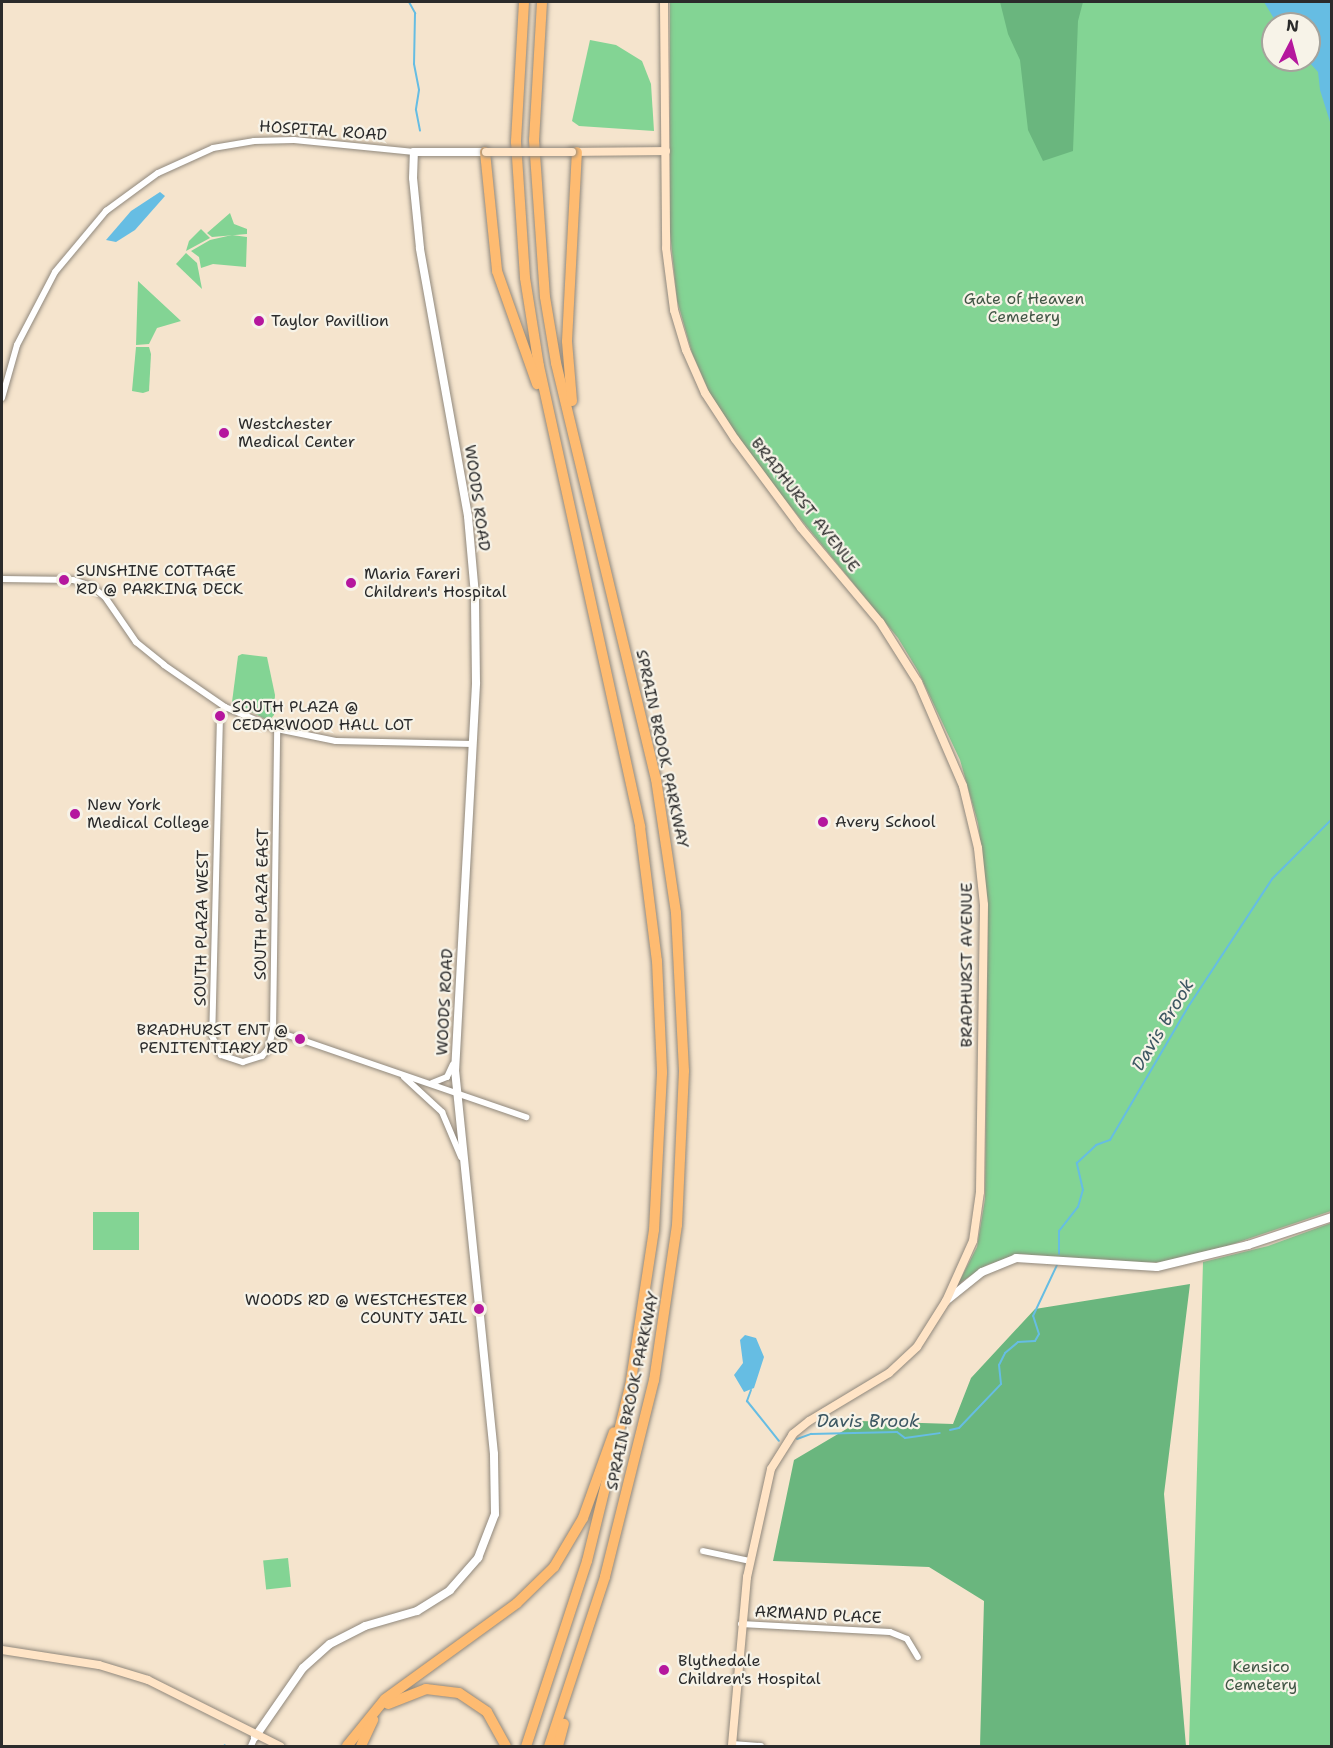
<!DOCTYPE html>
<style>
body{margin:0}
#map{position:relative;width:1333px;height:1748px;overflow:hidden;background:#f5e4cd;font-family:"Shantell Sans",sans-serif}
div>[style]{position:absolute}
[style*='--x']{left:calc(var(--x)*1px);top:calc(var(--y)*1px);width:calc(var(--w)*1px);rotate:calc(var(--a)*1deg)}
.green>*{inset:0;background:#83d494;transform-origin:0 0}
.forest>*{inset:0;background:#6ab67e}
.water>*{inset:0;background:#66bde3}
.stream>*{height:2px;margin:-1px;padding:0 1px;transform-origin:1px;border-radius:1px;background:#66bde3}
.roads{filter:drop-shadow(0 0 2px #90887c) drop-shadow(0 0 2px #90887c)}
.minor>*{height:6px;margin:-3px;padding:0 3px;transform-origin:3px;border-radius:3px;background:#fff}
.tertiary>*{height:8px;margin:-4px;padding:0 4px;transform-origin:4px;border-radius:4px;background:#fff}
.secondary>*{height:8px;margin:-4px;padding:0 4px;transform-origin:4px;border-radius:4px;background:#ffe4c6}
.motorway>*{height:10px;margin:-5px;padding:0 5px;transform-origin:5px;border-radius:5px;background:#febb71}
.bridges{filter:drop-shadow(0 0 2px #90887c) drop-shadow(0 0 2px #90887c)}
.secondary-bridge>*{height:8px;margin:-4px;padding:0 4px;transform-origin:4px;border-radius:4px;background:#ffe4c6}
.dots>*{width:16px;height:16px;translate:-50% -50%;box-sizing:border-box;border:3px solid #f7f3e8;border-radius:50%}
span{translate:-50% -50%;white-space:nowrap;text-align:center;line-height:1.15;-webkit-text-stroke:4.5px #f7f3e8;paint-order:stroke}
.street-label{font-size:16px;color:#2b2b2b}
.park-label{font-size:16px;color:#415545}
.poi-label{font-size:16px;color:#2b2b2b}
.left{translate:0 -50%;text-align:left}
.right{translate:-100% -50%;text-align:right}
.water-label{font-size:18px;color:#3d5762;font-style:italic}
.frame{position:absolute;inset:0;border:3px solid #2b2b2b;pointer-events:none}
.north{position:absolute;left:1261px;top:12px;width:60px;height:60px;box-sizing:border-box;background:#f7f3e8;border:2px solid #a5a39c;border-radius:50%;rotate:6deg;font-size:16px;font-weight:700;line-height:24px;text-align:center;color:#2b2b2b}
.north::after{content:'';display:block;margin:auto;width:21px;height:27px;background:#b5179e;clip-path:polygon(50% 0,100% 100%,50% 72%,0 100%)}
</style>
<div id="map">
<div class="green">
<div style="clip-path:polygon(evenodd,670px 2px,1331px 2px,1331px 1211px,1227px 1246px,1163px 1262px,1117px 1264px,1021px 1254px,987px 1265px,958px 1284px,977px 1247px,985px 1199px,988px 903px,978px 823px,960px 760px,918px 671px,898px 638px,759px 468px,710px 394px,692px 353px,677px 300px,670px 232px,670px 2px,1273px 24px,1309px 24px,1309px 60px,1273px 60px,1273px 24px)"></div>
<div style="clip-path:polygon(590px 40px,616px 45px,642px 61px,651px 84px,654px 131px,579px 126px,572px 121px)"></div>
<div style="clip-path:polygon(230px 213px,234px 224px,247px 229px,247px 234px,212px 237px,207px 233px)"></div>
<div style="clip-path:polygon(201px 229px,210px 238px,186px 251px,189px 241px)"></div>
<div style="clip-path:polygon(232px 235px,247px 237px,246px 267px,213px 264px,201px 268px,199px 257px,191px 251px,210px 240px)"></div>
<div style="clip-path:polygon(186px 253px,197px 263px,202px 289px,176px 264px)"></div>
<div style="clip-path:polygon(138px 281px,181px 321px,157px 328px,149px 344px,136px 345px)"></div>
<div style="clip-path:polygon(136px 347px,149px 347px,151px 354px,149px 391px,143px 393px,132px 391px)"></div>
<div style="clip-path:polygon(242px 654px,267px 657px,275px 695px,274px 715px,269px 721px,232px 702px,238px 656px)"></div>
<div style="left:93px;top:1212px;width:46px;height:38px"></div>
<div style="clip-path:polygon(1331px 1223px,1331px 1746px,1189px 1746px,1203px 1262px,1268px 1246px)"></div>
<div style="left:288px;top:1558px;width:29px;height:25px;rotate:84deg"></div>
</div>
<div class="forest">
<div style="clip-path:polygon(1000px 2px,1083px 2px,1078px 21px,1073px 151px,1043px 161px,1028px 130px,1020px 60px,1008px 34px)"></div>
<div style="clip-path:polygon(1190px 1284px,1164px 1494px,1186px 1746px,980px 1746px,984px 1601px,929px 1567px,773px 1561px,794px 1460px,860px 1421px,953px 1424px,971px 1378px,1035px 1309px)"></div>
</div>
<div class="water">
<div style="clip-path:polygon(1264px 2px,1331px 2px,1331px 125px,1320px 90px,1318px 72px,1309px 62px,1305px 66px,1302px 61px,1309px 60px,1309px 24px,1276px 22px)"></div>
<div style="clip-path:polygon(160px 192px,165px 196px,135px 230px,116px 242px,106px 240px,131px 211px)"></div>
<div style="clip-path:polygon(745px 1335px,756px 1338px,764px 1357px,754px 1388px,744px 1392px,734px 1375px,743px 1363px,740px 1340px)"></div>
</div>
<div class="stream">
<div style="--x:409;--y:2;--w:13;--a:61"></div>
<div style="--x:415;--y:13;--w:51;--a:91.1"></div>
<div style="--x:414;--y:64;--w:26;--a:79"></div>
<div style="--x:419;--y:90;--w:20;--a:99"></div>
<div style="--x:416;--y:110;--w:21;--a:79"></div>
<div style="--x:1059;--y:1254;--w:23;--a:-90"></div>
<div style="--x:1059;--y:1231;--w:31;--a:-52"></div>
<div style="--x:1078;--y:1207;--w:18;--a:-74"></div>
<div style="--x:1083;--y:1190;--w:28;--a:-103"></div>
<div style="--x:1077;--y:1163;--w:26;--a:-43"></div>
<div style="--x:1096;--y:1145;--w:15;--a:-20"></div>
<div style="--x:1110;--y:1140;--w:154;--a:-59.6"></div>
<div style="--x:1188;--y:1007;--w:153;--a:-56.7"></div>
<div style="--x:1272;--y:879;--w:85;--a:-45"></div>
<div style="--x:751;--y:1390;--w:12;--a:110"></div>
<div style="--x:747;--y:1401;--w:51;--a:51.3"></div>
<div style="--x:950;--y:1430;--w:9;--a:-13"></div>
<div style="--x:959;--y:1428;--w:61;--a:-46.3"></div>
<div style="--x:1001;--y:1384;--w:19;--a:-96"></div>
<div style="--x:999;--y:1365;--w:13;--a:-63"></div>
<div style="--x:1005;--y:1353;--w:17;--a:-40"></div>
<div style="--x:1018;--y:1342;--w:17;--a:-3"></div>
<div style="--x:1035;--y:1341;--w:8;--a:-60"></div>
<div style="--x:1039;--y:1334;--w:19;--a:-108"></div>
<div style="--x:1033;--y:1316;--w:56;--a:-64.8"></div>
<div style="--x:797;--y:1439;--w:15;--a:-20"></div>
<div style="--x:811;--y:1434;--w:86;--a:-1.3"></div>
<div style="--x:897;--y:1432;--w:10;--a:37"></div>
<div style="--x:905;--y:1438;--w:35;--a:-8"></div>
<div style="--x:224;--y:1746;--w:1;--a:-45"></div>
</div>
<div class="roads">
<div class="minor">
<div style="--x:2;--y:398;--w:55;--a:-74.2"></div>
<div style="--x:17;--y:345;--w:82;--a:-62.5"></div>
<div style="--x:55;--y:272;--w:80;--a:-50.1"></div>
<div style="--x:106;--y:211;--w:64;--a:-36.2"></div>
<div style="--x:158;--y:173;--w:60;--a:-24.4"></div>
<div style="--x:213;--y:148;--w:42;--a:-9.7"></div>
<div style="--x:254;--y:141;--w:40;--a:-1.4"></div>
<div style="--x:294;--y:140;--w:121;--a:5.7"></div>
<div style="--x:2;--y:579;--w:71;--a:0.8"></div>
<div style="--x:73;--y:580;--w:19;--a:18"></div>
<div style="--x:91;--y:586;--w:18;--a:38"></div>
<div style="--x:105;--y:597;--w:55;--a:55.4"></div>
<div style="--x:136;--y:642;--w:36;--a:39"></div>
<div style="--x:164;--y:665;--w:74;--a:34.5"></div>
<div style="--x:225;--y:707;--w:56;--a:22.9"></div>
<div style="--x:277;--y:729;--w:60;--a:11.5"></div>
<div style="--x:336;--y:741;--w:137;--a:1.3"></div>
<div style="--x:225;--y:707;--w:10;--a:119"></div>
<div style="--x:220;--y:716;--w:320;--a:91.4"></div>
<div style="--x:212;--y:1036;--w:21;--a:65"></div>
<div style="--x:221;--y:1055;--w:23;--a:18"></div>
<div style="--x:243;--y:1062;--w:20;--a:-18"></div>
<div style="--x:262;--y:1056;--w:9;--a:-49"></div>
<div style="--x:268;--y:1049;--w:20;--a:-75"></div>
<div style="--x:273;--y:1030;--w:301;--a:-89.2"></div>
<div style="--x:273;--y:1030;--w:268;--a:19"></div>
<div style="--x:404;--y:1077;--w:52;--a:42.6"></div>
<div style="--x:442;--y:1112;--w:49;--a:67.1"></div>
<div style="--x:432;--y:1083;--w:16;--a:-22"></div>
<div style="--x:447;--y:1077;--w:14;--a:-65"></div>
<div style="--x:703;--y:1551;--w:48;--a:12"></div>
<div style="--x:741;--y:1624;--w:149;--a:3.1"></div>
<div style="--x:890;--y:1632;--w:18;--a:22"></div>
<div style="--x:907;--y:1639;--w:21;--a:59"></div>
<div style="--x:732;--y:1744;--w:29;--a:4"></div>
<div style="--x:251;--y:1746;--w:10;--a:-66"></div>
</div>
<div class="tertiary">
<div style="--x:946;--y:1301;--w:46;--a:-38.9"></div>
<div style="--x:982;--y:1272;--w:37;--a:-22"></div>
<div style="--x:1016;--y:1258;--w:141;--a:3.7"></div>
<div style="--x:1157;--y:1267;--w:94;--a:-13.6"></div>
<div style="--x:1248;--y:1245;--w:89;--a:-18.4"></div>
<div style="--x:255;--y:1737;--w:84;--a:-55.2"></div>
<div style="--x:303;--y:1668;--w:36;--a:-42"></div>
<div style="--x:330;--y:1644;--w:39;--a:-27"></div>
<div style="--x:365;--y:1626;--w:54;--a:-16.1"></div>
<div style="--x:417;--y:1611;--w:39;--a:-32"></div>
<div style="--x:450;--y:1590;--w:43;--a:-48.8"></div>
<div style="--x:478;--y:1558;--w:47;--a:-68.9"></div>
<div style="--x:495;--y:1514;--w:60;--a:-91"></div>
<div style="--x:494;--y:1454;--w:384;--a:-95.8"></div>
<div style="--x:455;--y:1072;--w:390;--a:-86.9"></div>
<div style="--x:476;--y:683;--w:88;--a:-90.7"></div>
<div style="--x:475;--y:595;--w:79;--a:-95.1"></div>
<div style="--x:468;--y:516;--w:272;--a:-100.2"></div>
<div style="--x:420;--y:248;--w:70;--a:-95.7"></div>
<div style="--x:413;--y:178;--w:26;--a:-88"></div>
<div style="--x:414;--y:152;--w:71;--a:0"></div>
</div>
<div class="secondary">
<div style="--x:664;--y:2;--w:246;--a:89.5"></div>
<div style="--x:666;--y:248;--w:63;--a:82.6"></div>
<div style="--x:674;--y:310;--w:42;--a:73.3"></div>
<div style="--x:686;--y:350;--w:47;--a:66.2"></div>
<div style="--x:705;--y:393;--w:55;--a:56.9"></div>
<div style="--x:735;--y:439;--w:111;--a:53.4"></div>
<div style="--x:801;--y:528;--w:123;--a:50"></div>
<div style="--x:880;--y:622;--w:71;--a:57.7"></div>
<div style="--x:918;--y:682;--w:113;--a:66.6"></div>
<div style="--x:963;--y:786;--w:64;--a:76.4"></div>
<div style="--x:978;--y:848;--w:57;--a:84"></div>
<div style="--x:984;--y:905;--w:287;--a:90.8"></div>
<div style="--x:980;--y:1192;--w:49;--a:98.1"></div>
<div style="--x:973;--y:1241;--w:66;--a:114.2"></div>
<div style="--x:946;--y:1301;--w:54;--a:122.2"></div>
<div style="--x:917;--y:1347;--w:38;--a:137"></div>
<div style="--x:889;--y:1373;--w:93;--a:149"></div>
<div style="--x:809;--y:1421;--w:21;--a:141"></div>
<div style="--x:793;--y:1434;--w:41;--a:122.2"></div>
<div style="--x:771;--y:1469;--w:111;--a:102.5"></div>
<div style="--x:747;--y:1577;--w:170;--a:95.1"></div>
<div style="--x:572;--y:152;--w:94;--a:-0.6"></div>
<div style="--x:2;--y:1650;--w:98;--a:8.8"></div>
<div style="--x:99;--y:1665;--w:51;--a:17"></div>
<div style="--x:148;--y:1680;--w:148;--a:26.6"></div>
</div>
<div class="motorway">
<div style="--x:524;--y:2;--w:140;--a:93.3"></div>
<div style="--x:516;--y:142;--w:136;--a:86.2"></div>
<div style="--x:525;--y:278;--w:89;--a:81"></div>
<div style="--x:539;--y:366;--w:472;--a:77.6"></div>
<div style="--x:640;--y:827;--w:135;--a:82.8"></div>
<div style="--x:657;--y:961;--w:112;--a:87.4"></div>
<div style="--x:662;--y:1073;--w:157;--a:92.9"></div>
<div style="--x:654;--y:1230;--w:158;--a:98.7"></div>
<div style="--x:630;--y:1386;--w:180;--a:103.8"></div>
<div style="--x:587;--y:1561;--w:195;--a:108.2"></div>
<div style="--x:542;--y:2;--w:138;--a:93.3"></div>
<div style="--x:534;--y:140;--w:157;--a:86"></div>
<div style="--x:545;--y:297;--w:67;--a:80.5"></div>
<div style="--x:556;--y:363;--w:428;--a:76.5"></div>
<div style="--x:656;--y:779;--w:135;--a:81.5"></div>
<div style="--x:676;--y:913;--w:158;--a:87.1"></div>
<div style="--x:684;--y:1071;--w:154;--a:92.6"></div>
<div style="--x:677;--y:1225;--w:157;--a:98.4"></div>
<div style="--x:654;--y:1380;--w:203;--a:104"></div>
<div style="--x:605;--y:1577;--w:178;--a:108.3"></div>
<div style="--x:485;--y:152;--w:120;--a:84.2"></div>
<div style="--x:497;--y:271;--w:120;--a:70.5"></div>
<div style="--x:572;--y:401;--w:60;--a:-94.8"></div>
<div style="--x:567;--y:341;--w:189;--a:-87"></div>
<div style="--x:388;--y:1704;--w:41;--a:-21.5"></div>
<div style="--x:426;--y:1689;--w:33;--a:7"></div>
<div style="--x:459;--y:1693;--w:34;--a:34"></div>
<div style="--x:487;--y:1712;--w:39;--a:61"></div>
<div style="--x:347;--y:1746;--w:60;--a:-51"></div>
<div style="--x:385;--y:1699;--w:163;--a:-36"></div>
<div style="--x:517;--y:1603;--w:52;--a:-44.2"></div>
<div style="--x:554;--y:1567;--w:57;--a:-59.4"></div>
<div style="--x:583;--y:1518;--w:91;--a:-70.2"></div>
<div style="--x:361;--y:1746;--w:29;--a:-65"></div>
<div style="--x:558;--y:1746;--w:23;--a:-75"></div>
</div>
</div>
<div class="bridges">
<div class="secondary-bridge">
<div style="--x:486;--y:152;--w:86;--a:0"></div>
</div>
</div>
<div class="dots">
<div style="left:259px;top:321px;background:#b5179e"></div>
<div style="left:224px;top:433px;background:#b5179e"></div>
<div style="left:64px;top:580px;background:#b5179e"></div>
<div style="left:351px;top:583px;background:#b5179e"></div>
<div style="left:220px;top:716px;background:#b5179e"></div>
<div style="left:75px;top:814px;background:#b5179e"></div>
<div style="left:823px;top:822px;background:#b5179e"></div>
<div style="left:300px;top:1039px;background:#b5179e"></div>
<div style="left:479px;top:1309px;background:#b5179e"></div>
<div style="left:664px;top:1670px;background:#b5179e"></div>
</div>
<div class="street-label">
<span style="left:323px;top:131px;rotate:4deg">HOSPITAL ROAD</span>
<span style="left:477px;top:498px;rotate:82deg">WOODS ROAD</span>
<span style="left:805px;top:505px;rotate:52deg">BRADHURST AVENUE</span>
<span style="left:662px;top:749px;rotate:78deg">SPRAIN BROOK PARKWAY</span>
<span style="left:262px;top:904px;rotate:-89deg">SOUTH PLAZA EAST</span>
<span style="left:202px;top:928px;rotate:-89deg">SOUTH PLAZA WEST</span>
<span style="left:967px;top:965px;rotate:-90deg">BRADHURST AVENUE</span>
<span style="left:445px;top:1002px;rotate:-87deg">WOODS ROAD</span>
<span style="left:633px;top:1391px;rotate:-78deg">SPRAIN BROOK PARKWAY</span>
<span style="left:818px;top:1615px;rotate:3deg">ARMAND PLACE</span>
</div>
<div class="park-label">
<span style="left:1024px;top:308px">Gate of Heaven<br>Cemetery</span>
<span style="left:1261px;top:1676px">Kensico<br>Cemetery</span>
</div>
<div class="poi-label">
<span class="left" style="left:271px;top:321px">Taylor Pavillion</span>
<span class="left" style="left:238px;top:433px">Westchester<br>Medical Center</span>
<span class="left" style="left:76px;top:580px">SUNSHINE COTTAGE<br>RD @ PARKING DECK</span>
<span class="left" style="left:364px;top:583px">Maria Fareri<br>Children's Hospital</span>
<span class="left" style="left:232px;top:716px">SOUTH PLAZA @<br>CEDARWOOD HALL LOT</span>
<span class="left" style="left:87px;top:814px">New York<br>Medical College</span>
<span class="left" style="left:835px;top:822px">Avery School</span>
<span class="right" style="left:288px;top:1039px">BRADHURST ENT @<br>PENITENTIARY RD</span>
<span class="right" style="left:467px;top:1309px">WOODS RD @ WESTCHESTER<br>COUNTY JAIL</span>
<span class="left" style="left:678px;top:1670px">Blythedale<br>Children's Hospital</span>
</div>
<div class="water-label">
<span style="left:1163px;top:1025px;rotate:-59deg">Davis Brook</span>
<span style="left:868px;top:1421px">Davis Brook</span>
</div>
<div class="frame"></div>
<div class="north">N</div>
</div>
